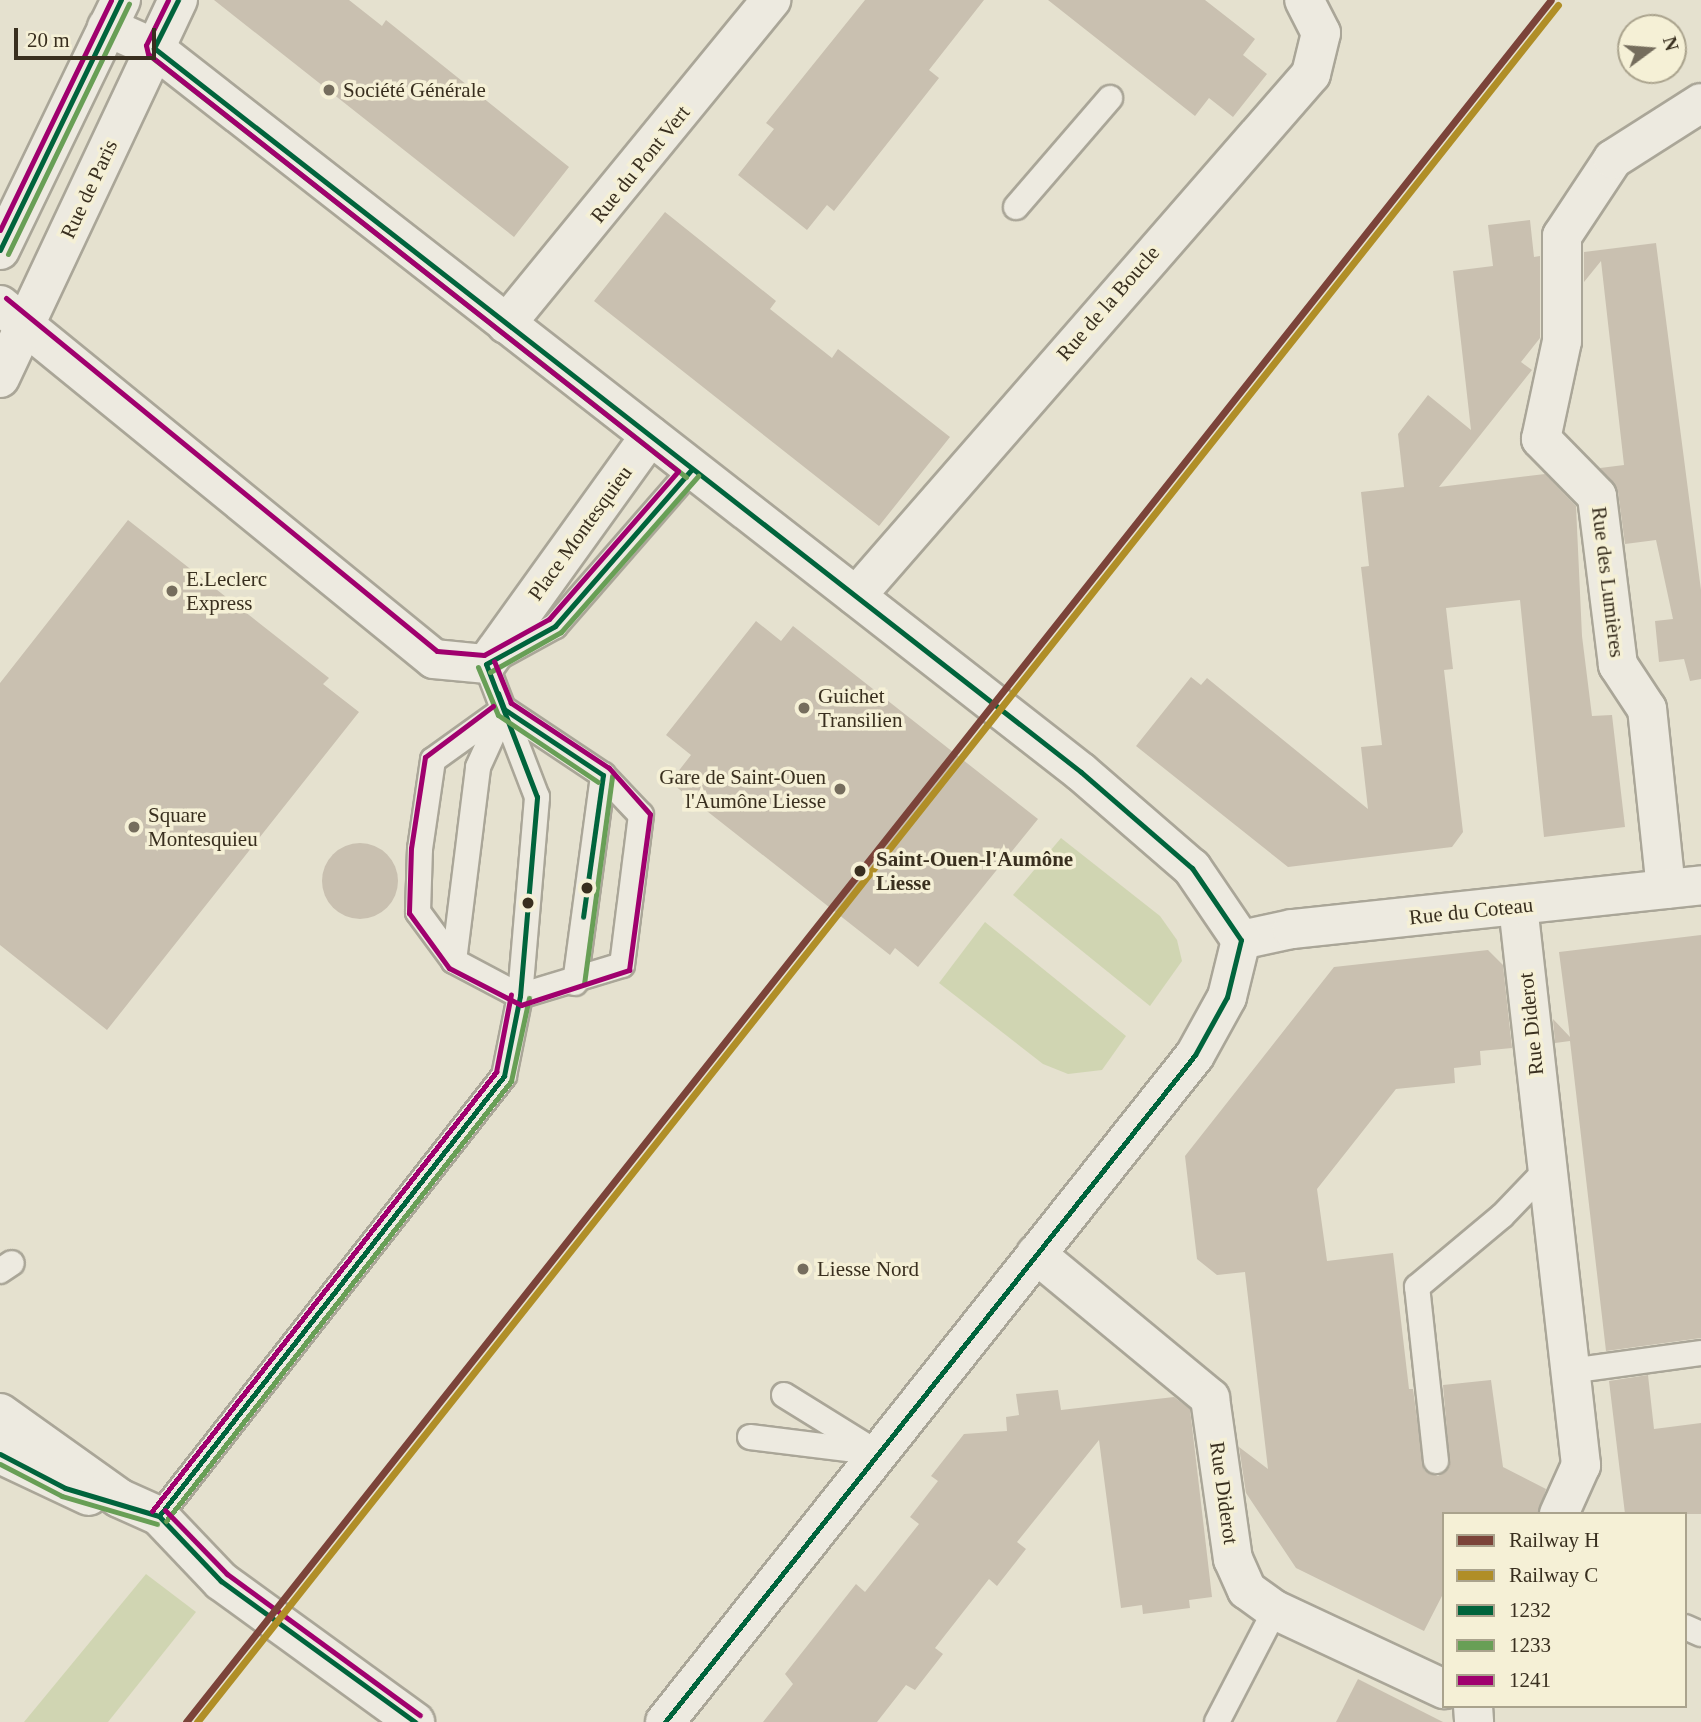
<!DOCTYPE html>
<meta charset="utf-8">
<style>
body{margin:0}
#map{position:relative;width:1701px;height:1722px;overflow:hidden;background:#e5e1cf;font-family:Georgia,serif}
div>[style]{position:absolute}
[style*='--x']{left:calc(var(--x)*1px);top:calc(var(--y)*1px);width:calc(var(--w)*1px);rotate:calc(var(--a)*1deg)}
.green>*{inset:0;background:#d0d5b2}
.building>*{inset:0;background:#c9c0b0}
.round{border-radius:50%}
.roads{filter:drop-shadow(2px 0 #aaa698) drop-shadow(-2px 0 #aaa698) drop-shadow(0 2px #aaa698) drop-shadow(0 -2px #aaa698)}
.lane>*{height:24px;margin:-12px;padding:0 12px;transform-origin:12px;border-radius:12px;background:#edeae0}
.street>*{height:38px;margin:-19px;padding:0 19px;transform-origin:19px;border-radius:19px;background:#edeae0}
.secondary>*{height:38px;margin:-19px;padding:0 19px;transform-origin:19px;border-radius:19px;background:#edeae0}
.bus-1>*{height:5px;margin:-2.5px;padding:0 2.5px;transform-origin:2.5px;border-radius:2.5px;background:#00643c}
.bus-2>*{height:5px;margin:-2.5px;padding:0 2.5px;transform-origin:2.5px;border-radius:2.5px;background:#689f56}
.bus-3>*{height:5px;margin:-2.5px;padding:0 2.5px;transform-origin:2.5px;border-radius:2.5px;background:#a0006e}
.rail-1>*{height:7px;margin:-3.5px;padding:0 3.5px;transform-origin:3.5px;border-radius:3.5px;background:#7b4339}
.rail-2>*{height:7px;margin:-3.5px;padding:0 3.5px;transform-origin:3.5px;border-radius:3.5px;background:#b08e27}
.dots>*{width:19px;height:19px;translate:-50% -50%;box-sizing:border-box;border:4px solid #f5f0d6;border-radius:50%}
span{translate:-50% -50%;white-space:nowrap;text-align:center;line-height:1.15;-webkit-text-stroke:7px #f5f0d6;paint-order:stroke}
.poi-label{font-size:21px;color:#392f1f}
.left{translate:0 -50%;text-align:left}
.right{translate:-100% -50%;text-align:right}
.street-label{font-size:21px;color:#392f1f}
.stop-label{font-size:21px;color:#392f1f;font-weight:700}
.legend{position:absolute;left:1442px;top:1512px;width:245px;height:196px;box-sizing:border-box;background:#f5f0d6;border:2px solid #aaa38d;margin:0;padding:9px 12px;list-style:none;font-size:21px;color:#392f1f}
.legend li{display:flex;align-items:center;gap:14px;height:35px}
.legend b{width:35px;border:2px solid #aaa38d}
.north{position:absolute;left:1617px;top:14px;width:70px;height:70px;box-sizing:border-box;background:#f5f0d6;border:2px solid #aaa38d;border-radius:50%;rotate:74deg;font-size:19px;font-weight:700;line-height:28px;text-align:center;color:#392f1f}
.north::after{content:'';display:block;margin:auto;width:24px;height:32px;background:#756d5d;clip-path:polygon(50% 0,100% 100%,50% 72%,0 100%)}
.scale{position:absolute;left:14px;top:28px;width:142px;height:32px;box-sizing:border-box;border:4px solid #392f1f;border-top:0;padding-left:9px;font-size:21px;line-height:24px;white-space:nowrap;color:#392f1f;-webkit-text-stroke:5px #f5f0d6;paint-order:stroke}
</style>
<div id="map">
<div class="green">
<i style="clip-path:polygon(1061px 838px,1160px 916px,1177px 940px,1182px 961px,1150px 1006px,1013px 895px)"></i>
<i style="clip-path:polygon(985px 922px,1126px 1036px,1102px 1070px,1068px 1074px,1043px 1064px,939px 983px)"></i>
<i style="clip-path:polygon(146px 1574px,196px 1612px,108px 1722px,24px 1722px)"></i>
</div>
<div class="building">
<i style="clip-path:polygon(214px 0,349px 0,382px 26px,386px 20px,569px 167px,514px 237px)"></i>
<i style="clip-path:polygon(865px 0,984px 0,929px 70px,939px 78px,834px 211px,827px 205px,807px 230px,738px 175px,774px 129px,766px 123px)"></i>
<i style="clip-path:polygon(1048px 0,1205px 0,1255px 39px,1243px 55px,1267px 74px,1233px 117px,1209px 98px,1195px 116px)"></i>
<i style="clip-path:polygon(665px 212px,776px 301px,770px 309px,832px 358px,838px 349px,950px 437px,879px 526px,594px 301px)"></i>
<i style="clip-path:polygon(1530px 220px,1534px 257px,1540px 256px,1540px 338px,1521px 362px,1532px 370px,1439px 487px,1545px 474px,1576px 506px,1582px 636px,1592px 716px,1612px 715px,1625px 827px,1544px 837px,1520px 600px,1446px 608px,1453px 669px,1444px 670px,1463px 832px,1452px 847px,1288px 867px,1136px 746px,1191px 677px,1201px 685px,1207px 678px,1368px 809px,1361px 747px,1382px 745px,1361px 567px,1369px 566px,1361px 492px,1404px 487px,1398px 434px,1428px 395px,1471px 430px,1453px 271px,1493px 266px,1488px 225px)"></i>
<i style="clip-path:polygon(1656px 243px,1701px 590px,1701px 679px,1690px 681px,1684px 659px,1659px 662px,1655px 621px,1673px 619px,1656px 540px,1625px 544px,1618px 492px,1600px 468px,1624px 465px,1601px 261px,1584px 282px,1584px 252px)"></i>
<i style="clip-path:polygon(128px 520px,329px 678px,323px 684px,359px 712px,107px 1030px,0 945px,0 683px)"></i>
<i style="clip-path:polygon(756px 621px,781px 641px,793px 626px,1038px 819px,918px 967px,895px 948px,890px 955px,670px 782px,691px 755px,666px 735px)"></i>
<i class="round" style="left:322px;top:843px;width:76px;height:76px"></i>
<i style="clip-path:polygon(1701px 935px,1701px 1338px,1606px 1351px,1570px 1041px,1555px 1043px,1553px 1019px,1570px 1037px,1559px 952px)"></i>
<i style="clip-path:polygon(1488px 950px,1503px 965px,1512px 1048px,1480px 1051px,1481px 1065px,1454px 1068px,1455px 1083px,1396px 1089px,1317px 1189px,1327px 1261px,1393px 1253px,1409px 1389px,1413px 1389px,1424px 1470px,1438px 1476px,1450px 1466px,1443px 1385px,1491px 1380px,1503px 1467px,1546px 1489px,1538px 1514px,1444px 1514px,1444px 1592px,1424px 1631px,1296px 1568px,1246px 1493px,1239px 1447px,1268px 1469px,1245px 1272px,1217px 1275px,1197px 1259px,1185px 1156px,1334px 967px)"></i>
<i style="clip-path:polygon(1648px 1375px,1654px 1429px,1701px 1423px,1701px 1514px,1625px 1514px,1609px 1381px)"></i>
<i style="clip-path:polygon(1058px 1390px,1061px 1410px,1174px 1397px,1190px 1409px,1212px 1597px,1189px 1600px,1190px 1608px,1143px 1614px,1142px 1605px,1121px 1608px,1099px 1440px,1017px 1542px,1026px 1549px,997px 1586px,989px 1579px,935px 1648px,943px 1654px,915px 1690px,906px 1685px,877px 1722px,763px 1722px,793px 1684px,785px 1674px,856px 1584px,865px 1592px,919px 1524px,910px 1517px,938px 1481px,931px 1476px,964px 1434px,1007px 1431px,1006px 1417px,1019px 1415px,1016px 1394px)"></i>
<i style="clip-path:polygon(1358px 1679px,1443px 1722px,1336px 1722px)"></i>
</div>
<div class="roads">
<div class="lane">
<i style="--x:1016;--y:207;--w:144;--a:-49.2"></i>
<i style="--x:504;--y:709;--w:119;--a:33.7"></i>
<i style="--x:603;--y:775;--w:55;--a:46.5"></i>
<i style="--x:641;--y:815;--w:151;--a:97.2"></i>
<i style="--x:622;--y:965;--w:107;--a:163.1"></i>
<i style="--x:520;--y:996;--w:75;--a:-152.1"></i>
<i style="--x:454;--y:961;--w:61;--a:-126.3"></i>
<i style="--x:418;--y:912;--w:63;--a:-88.2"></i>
<i style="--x:420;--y:849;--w:90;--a:-81.7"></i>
<i style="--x:433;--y:760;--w:87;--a:-35.7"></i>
<i style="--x:454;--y:961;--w:195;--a:-82.9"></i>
<i style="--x:478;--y:767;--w:63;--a:-65.5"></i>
<i style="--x:575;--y:983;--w:210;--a:-82.3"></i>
<i style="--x:0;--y:1271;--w:14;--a:-34"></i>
<i style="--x:1570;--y:1371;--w:132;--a:-7.8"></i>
<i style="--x:784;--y:1395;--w:108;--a:31.8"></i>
<i style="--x:750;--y:1437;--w:129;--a:7.1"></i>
<i style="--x:1436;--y:1461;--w:175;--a:-96.2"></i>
<i style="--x:1417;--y:1287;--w:111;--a:-39.9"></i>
<i style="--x:1502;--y:1216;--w:65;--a:-46.2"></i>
<i style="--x:159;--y:1516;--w:559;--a:-51.9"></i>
<i style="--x:504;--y:1076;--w:82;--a:-78.7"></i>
<i style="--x:520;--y:996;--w:200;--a:-85.1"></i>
<i style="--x:537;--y:797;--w:142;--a:-111"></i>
<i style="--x:486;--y:664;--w:79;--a:-28.8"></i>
<i style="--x:555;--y:626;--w:207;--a:-48.9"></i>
<i style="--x:1685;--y:1627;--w:17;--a:24"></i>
<i style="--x:1217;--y:1722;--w:126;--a:-62.6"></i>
</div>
<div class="street">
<i style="--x:107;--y:27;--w:51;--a:24.1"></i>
<i style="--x:154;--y:48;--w:1176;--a:37.99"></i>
<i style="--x:1081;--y:772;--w:147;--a:40.9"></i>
<i style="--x:1192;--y:868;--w:87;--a:55.8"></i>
<i style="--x:0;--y:305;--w:560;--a:39.2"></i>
<i style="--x:434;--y:659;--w:52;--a:5.5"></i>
<i style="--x:486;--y:664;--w:281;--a:-54.3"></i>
<i style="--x:506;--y:324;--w:419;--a:-50.7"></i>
<i style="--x:856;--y:596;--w:692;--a:-48.92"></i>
<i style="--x:1311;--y:74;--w:42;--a:-76.3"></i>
<i style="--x:1321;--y:33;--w:37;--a:-117"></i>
<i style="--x:1666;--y:889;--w:181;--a:-96"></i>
<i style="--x:1647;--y:709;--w:53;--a:-123.4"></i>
<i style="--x:1618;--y:665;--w:170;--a:-97.1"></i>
<i style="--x:1597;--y:496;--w:80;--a:-134.5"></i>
<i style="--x:1541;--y:439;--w:100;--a:-77.9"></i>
<i style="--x:1562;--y:341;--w:105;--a:-90"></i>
<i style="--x:1562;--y:236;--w:92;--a:-56.5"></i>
<i style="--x:1613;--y:159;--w:104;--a:-32.5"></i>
<i style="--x:1518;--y:906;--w:563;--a:83.57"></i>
<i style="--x:1581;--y:1465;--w:54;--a:114.2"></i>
<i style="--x:1241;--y:940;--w:52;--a:-12.2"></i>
<i style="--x:1292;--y:929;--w:411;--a:-6.1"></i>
<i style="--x:1036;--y:1254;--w:226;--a:39.6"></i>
<i style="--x:1210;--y:1398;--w:163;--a:81.9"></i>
<i style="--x:1233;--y:1559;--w:34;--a:66"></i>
<i style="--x:1247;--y:1590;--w:34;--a:36"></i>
<i style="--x:1275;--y:1610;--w:187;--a:25.1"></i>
<i style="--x:0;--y:1413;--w:146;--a:35.5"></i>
<i style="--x:119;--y:1498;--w:44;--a:24.2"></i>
<i style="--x:159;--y:1516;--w:90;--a:46.4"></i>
<i style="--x:221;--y:1581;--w:240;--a:36"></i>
<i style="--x:0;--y:1454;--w:98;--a:25.3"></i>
<i style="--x:1473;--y:1706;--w:16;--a:86"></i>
<i style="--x:665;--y:1722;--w:852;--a:-51.53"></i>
<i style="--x:1195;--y:1055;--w:66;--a:-61.1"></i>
<i style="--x:1227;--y:997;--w:59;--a:-76.2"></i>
</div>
<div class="secondary">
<i style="--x:0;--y:250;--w:278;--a:-64.2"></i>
<i style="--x:0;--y:378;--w:418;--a:-64.8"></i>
</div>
</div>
<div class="bus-1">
<i style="--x:178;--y:0;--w:54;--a:116.6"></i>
<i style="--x:154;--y:48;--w:1176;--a:37.99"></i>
<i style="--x:1081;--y:772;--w:147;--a:40.9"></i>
<i style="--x:1192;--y:868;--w:87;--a:55.8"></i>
<i style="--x:1241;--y:940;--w:59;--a:103.8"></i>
<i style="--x:1227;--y:997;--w:66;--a:118.9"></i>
<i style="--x:1195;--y:1055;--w:852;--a:128.47"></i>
<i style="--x:0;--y:250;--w:278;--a:-64.2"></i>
<i style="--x:486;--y:664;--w:79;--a:-28.8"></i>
<i style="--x:555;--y:626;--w:207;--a:-48.9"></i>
<i style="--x:498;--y:693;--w:17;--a:69"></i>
<i style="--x:504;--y:709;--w:119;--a:33.7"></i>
<i style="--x:603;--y:775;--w:143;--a:98"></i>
<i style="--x:0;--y:1454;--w:73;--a:27.6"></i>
<i style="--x:65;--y:1488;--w:98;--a:16.6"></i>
<i style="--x:159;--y:1516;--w:90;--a:46.4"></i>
<i style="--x:221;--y:1581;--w:240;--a:36"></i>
<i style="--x:159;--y:1516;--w:559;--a:-51.9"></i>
<i style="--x:504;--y:1076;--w:82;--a:-78.7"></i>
<i style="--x:520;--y:996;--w:200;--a:-85.1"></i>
<i style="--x:537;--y:797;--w:142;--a:-111"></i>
</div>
<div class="bus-2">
<i style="--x:149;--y:55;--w:683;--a:38.16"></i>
<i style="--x:8;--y:254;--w:278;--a:-64.2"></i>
<i style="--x:478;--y:667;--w:52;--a:67.4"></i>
<i style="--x:498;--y:715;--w:120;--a:33.8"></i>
<i style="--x:490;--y:672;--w:81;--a:-29.4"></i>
<i style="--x:561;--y:632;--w:208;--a:-48.7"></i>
<i style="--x:584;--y:984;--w:210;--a:-82.3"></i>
<i style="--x:0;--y:1464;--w:70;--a:27.3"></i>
<i style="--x:62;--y:1496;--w:99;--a:16.4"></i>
<i style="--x:166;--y:1521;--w:559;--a:-51.9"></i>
<i style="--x:511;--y:1081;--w:85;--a:-77.8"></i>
</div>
<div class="bus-3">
<i style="--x:0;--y:230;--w:255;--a:-64.2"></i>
<i style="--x:6;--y:298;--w:557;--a:39.32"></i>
<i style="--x:437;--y:651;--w:47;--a:4.9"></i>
<i style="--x:484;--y:655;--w:74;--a:-29"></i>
<i style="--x:549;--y:619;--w:196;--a:-48.9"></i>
<i style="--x:678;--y:471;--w:674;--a:-141.8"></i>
<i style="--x:148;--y:54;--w:9;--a:-103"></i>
<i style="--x:146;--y:45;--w:50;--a:-63.9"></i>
<i style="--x:493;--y:706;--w:85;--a:143.1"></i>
<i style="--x:425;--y:757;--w:92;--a:98.7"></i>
<i style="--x:411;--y:848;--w:65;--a:91.8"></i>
<i style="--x:409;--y:913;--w:68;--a:54"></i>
<i style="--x:449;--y:968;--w:81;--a:27.2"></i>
<i style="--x:521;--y:1005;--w:114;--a:-18"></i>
<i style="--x:629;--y:970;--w:157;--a:-82.3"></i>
<i style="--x:650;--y:814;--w:62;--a:-131.7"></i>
<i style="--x:609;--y:768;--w:118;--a:-146.4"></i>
<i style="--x:511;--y:703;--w:45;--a:-112"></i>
<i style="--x:165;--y:1510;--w:89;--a:45.9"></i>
<i style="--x:227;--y:1574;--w:239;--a:36.2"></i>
<i style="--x:152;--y:1511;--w:558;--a:-51.92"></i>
<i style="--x:496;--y:1072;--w:79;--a:-79.1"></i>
</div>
<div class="rail-1">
<i style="--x:186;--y:1722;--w:2197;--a:-51.6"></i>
</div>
<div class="rail-2">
<i style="--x:197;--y:1722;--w:2191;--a:-51.6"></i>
</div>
<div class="dots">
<i style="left:329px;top:90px;background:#756d5d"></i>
<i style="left:172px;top:591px;background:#756d5d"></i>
<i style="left:804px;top:708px;background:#756d5d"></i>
<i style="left:840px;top:789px;background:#756d5d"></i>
<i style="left:134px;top:827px;background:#756d5d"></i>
<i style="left:860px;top:871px;background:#392f1f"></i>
<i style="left:587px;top:888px;background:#392f1f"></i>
<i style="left:528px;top:903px;background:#392f1f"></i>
<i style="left:803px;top:1269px;background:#756d5d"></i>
</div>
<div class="poi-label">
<span class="left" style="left:343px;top:90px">Société Générale</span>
<span class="left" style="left:186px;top:591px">E.Leclerc<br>Express</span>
<span class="left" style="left:818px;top:708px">Guichet<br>Transilien</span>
<span class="right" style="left:826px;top:789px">Gare de Saint-Ouen<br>l'Aumône Liesse</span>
<span class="left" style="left:148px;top:827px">Square<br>Montesquieu</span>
<span class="left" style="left:817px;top:1269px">Liesse Nord</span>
</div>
<div class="street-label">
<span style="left:640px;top:164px;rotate:-51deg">Rue du Pont Vert</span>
<span style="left:89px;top:189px;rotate:-65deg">Rue de Paris</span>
<span style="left:1108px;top:303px;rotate:-49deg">Rue de la Boucle</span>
<span style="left:580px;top:533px;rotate:-54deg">Place Montesquieu</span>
<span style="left:1608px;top:582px;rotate:83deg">Rue des Lumières</span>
<span style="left:1471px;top:911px;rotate:-6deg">Rue du Coteau</span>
<span style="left:1531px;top:1024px;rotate:-96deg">Rue Diderot</span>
<span style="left:1224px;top:1493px;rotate:82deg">Rue Diderot</span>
</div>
<div class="stop-label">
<span class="left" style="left:876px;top:871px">Saint-Ouen-l'Aumône<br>Liesse</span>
</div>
<ul class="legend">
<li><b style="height:9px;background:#7b4339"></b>Railway H</li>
<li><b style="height:9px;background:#b08e27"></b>Railway C</li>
<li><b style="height:9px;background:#00643c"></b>1232</li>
<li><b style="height:9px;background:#689f56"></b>1233</li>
<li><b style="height:9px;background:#a0006e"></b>1241</li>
</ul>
<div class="north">N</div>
<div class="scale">20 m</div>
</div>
